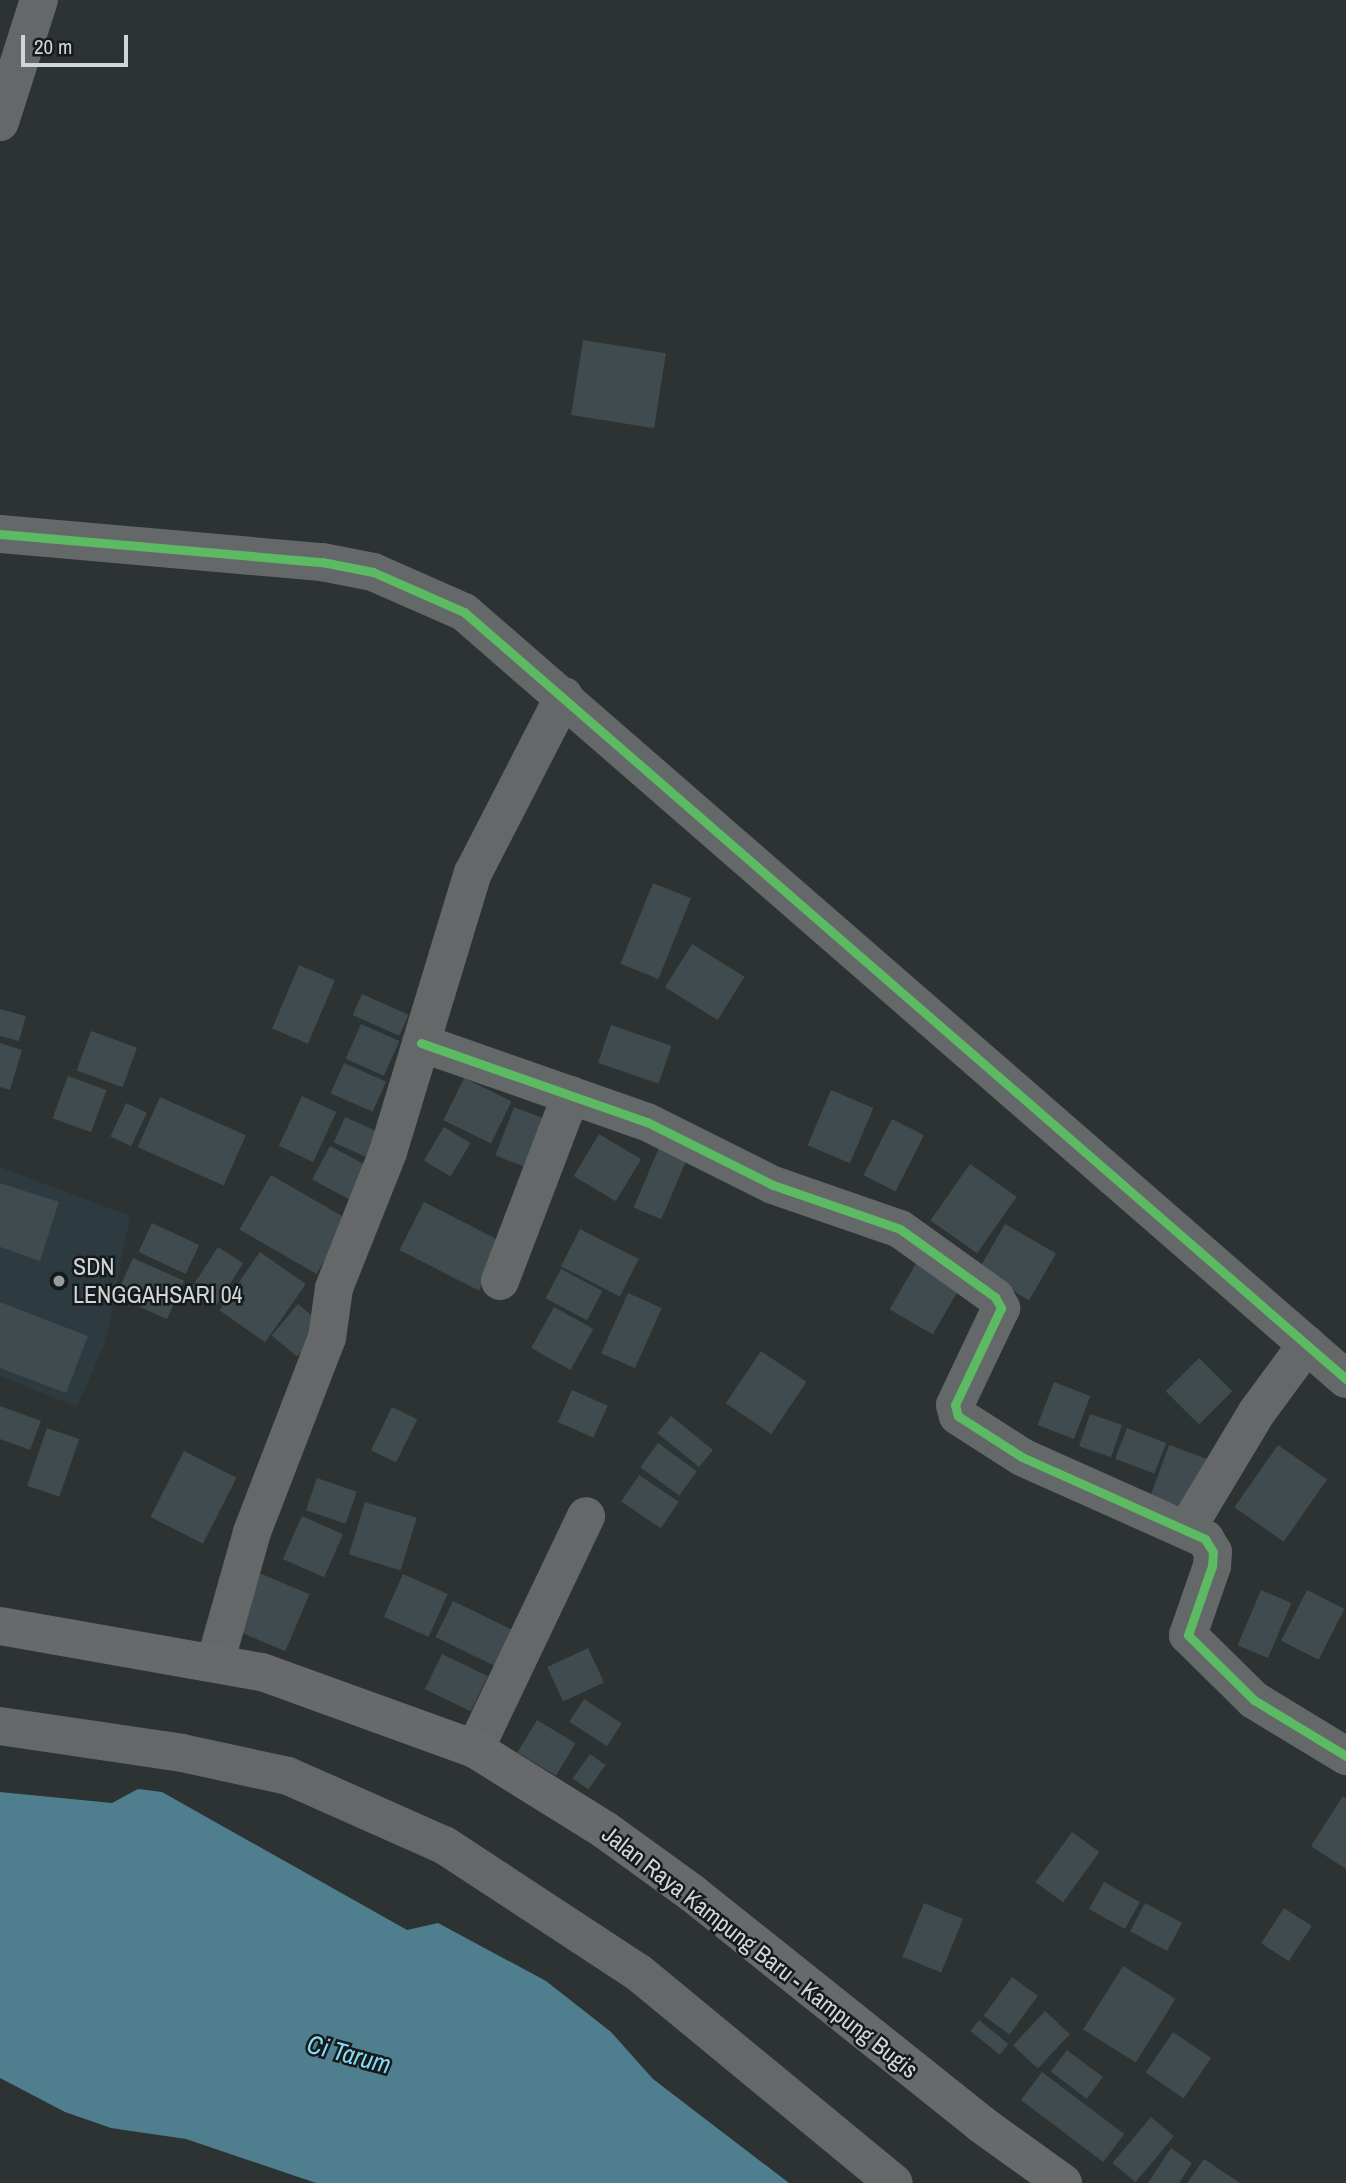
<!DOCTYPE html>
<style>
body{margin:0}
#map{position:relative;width:1346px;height:2183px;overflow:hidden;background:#2d3233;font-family:"Archivo Narrow",sans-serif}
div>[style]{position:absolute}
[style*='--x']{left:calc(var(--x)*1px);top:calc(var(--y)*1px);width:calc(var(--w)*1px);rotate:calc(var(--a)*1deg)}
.built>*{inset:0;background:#2d3b40}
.water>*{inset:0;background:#4f7f8e}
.building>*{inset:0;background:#3f4b4e;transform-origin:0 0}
.street>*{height:38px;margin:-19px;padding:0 19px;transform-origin:19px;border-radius:19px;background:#646869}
.secondary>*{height:38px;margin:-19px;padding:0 19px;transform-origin:19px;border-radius:19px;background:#68696a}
.cycleway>*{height:9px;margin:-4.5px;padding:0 4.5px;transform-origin:4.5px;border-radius:4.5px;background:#5cba63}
.dots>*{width:19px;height:19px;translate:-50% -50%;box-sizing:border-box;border:4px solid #161a1b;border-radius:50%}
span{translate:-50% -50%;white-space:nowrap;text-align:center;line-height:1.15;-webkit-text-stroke:5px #161a1b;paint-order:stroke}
.poi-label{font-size:24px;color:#d0d5d7}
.left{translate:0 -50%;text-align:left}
.street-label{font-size:24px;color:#d0d5d7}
.water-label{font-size:26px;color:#85dbf5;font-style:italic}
.scale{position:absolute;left:21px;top:35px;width:107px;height:32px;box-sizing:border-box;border:4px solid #d0d5d7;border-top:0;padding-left:9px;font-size:21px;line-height:24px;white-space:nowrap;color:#d0d5d7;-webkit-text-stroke:5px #161a1b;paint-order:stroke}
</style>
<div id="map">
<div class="built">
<i style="clip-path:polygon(0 1167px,130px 1216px,106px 1340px,77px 1407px,0 1376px,0 1368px,88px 1336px,0 1302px,0 1247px,40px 1260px,59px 1203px,0 1183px)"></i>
</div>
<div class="water">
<i style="clip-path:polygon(138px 1789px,162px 1792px,407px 1930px,438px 1923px,546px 1981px,611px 2032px,653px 2079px,789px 2183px,316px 2183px,186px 2139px,111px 2128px,65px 2112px,0 2078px,0 1792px,112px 1803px)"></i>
</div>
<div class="building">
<i style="left:583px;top:340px;width:84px;height:76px;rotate:9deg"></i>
<i style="left:653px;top:883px;width:41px;height:87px;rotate:22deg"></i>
<i style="left:692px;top:944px;width:62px;height:51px;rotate:32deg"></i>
<i style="left:299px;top:965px;width:39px;height:69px;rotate:23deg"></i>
<i style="left:362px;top:994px;width:51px;height:23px;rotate:24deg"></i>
<i style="clip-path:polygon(0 1009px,26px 1016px,19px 1041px,0 1036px)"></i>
<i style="left:361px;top:1024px;width:42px;height:38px;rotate:24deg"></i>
<i style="left:611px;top:1025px;width:64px;height:40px;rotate:19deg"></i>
<i style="left:91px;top:1031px;width:49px;height:42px;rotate:20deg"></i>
<i style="clip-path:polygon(0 1043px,22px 1050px,10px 1090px,0 1087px)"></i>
<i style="left:344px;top:1063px;width:46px;height:33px;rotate:24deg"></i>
<i style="left:68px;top:1076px;width:41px;height:45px;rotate:20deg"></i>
<i style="left:464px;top:1078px;width:53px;height:47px;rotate:26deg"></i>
<i style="left:831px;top:1090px;width:46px;height:60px;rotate:23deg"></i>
<i style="left:302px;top:1096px;width:38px;height:55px;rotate:25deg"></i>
<i style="left:160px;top:1097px;width:94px;height:55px;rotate:24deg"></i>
<i style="left:126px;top:1103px;width:23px;height:37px;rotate:25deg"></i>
<i style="left:514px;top:1107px;width:42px;height:52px;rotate:21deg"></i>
<i style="left:345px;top:1117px;width:48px;height:28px;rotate:24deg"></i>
<i style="left:892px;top:1119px;width:36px;height:63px;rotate:27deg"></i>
<i style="left:444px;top:1127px;width:31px;height:39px;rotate:31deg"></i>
<i style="left:599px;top:1134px;width:49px;height:49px;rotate:31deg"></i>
<i style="left:661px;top:1143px;width:30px;height:70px;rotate:23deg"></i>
<i style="left:330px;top:1146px;width:49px;height:38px;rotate:28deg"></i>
<i style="left:970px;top:1164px;width:57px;height:69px;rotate:35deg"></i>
<i style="left:271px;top:1175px;width:89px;height:63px;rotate:30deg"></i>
<i style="clip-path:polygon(0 1183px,59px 1202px,40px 1261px,0 1247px)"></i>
<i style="left:424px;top:1202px;width:89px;height:54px;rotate:27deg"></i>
<i style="left:152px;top:1223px;width:52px;height:32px;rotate:25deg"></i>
<i style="left:1005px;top:1224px;width:59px;height:54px;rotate:30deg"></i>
<i style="left:580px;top:1229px;width:66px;height:42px;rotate:27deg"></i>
<i style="left:218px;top:1247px;width:30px;height:52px;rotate:33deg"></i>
<i style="left:260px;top:1252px;width:56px;height:71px;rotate:35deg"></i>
<i style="left:921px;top:1255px;width:50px;height:63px;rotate:30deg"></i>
<i style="left:133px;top:1258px;width:56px;height:42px;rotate:24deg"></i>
<i style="left:561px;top:1269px;width:47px;height:33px;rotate:28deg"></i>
<i style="left:628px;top:1293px;width:37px;height:66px;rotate:24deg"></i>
<i style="clip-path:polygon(0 1302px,88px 1336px,66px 1393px,0 1368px)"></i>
<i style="left:298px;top:1304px;width:33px;height:41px;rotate:40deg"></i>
<i style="left:554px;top:1307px;width:45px;height:47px;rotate:29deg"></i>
<i style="left:761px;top:1351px;width:55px;height:63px;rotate:34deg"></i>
<i style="left:1199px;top:1358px;width:47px;height:47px;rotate:45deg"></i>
<i style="left:1054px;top:1382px;width:39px;height:46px;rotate:21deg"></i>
<i style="left:572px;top:1390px;width:39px;height:35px;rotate:24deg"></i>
<i style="clip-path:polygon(0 1406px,41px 1421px,30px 1450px,0 1439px)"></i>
<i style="left:392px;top:1407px;width:28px;height:48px;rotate:26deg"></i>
<i style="left:1090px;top:1414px;width:34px;height:34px;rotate:19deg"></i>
<i style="left:671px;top:1416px;width:54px;height:22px;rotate:39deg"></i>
<i style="left:47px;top:1428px;width:34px;height:61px;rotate:19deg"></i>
<i style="left:1127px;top:1428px;width:42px;height:33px;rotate:21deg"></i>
<i style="left:658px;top:1443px;width:48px;height:30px;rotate:36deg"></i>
<i style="left:1169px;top:1445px;width:44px;height:54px;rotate:20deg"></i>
<i style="left:1278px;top:1445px;width:60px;height:76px;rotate:35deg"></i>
<i style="left:184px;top:1451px;width:59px;height:74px;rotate:27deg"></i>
<i style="left:639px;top:1475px;width:48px;height:32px;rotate:34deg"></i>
<i style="left:317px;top:1478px;width:42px;height:34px;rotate:19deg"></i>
<i style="left:365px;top:1502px;width:54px;height:55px;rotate:17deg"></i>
<i style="left:302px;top:1516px;width:45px;height:47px;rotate:24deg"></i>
<i style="left:257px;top:1572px;width:57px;height:62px;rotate:23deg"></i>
<i style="left:403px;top:1574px;width:49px;height:47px;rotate:24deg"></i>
<i style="left:1261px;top:1590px;width:33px;height:60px;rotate:23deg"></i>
<i style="left:1307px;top:1590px;width:42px;height:57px;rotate:27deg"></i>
<i style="left:453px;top:1601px;width:66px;height:40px;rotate:26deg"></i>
<i style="left:588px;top:1648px;width:38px;height:45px;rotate:65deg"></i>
<i style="left:442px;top:1654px;width:51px;height:39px;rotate:26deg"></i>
<i style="left:584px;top:1699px;width:45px;height:27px;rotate:33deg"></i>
<i style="left:537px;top:1720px;width:45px;height:38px;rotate:31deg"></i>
<i style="left:590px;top:1754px;width:19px;height:30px;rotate:35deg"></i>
<i style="clip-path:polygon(1343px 1796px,1346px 1798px,1346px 1869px,1311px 1846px)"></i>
<i style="left:1072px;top:1832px;width:34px;height:62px;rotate:36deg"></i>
<i style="left:1104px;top:1882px;width:41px;height:31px;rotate:29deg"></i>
<i style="left:924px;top:1903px;width:42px;height:58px;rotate:22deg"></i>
<i style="left:1145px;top:1903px;width:42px;height:32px;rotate:28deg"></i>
<i style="left:1284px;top:1908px;width:33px;height:42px;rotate:33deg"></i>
<i style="left:1123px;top:1966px;width:62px;height:75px;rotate:32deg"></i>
<i style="left:1012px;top:1977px;width:32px;height:48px;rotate:36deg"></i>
<i style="left:1045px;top:2011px;width:34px;height:47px;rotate:43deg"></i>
<i style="left:979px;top:2020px;width:38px;height:14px;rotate:39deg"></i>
<i style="left:1173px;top:2032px;width:46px;height:49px;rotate:34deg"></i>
<i style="left:1067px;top:2050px;width:45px;height:27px;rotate:37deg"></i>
<i style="left:1042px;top:2072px;width:103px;height:35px;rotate:37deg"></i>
<i style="left:1151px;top:2117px;width:30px;height:60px;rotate:40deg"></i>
<i style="clip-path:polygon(1171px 2148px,1192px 2163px,1179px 2183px,1148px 2183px)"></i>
<i style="clip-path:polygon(1204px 2159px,1240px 2183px,1187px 2183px)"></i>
</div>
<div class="street">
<i style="--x:0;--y:122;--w:128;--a:-72.3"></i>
<i style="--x:0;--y:534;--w:323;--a:5"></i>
<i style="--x:322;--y:562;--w:52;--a:11.1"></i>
<i style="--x:373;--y:572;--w:99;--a:23.7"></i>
<i style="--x:464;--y:612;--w:1169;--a:41.01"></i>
<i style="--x:421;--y:1043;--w:239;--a:19.3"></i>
<i style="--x:647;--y:1122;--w:141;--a:26.6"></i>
<i style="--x:773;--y:1185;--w:134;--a:19.1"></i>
<i style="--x:900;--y:1229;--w:117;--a:35.6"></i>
<i style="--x:995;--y:1297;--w:13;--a:61"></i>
<i style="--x:1001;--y:1308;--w:107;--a:115.4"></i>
<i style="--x:955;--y:1405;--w:11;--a:75"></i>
<i style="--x:958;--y:1416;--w:76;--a:32.6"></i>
<i style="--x:1022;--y:1457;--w:201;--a:24.1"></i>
<i style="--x:1205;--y:1539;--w:15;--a:58"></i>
<i style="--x:1213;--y:1552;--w:14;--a:94"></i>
<i style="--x:1212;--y:1566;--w:73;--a:109.2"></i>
<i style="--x:1188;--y:1635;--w:93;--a:44.6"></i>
<i style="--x:1254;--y:1700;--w:108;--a:31.3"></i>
<i style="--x:500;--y:1281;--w:199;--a:-69.1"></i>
<i style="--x:1186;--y:1530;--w:138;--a:-59"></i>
<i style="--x:1257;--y:1412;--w:84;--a:-53.7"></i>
<i style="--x:215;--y:1663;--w:136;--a:-74.2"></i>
<i style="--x:252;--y:1532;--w:208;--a:-68.9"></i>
<i style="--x:327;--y:1338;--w:50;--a:-82"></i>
<i style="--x:334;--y:1288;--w:146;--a:-68.3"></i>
<i style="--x:388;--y:1152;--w:292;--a:-73.1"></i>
<i style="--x:473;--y:873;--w:199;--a:-62.8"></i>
<i style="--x:0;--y:1726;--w:184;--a:8.4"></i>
<i style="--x:182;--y:1753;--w:108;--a:12.2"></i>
<i style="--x:288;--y:1776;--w:171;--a:23.9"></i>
<i style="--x:444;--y:1845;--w:233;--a:33.3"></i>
<i style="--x:639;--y:1973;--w:330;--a:39.5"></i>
<i style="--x:475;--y:1749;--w:258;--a:-64.5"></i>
</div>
<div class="secondary">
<i style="--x:0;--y:1626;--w:266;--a:10"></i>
<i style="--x:262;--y:1672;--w:226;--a:19.9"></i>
<i style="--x:475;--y:1749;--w:153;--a:31.9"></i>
<i style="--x:605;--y:1830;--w:107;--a:35.9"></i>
<i style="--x:692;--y:1893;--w:370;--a:38.6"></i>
<i style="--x:981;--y:2124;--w:101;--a:35.7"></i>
</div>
<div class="cycleway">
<i style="--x:0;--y:534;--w:323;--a:5"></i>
<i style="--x:322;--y:562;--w:52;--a:11.1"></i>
<i style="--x:373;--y:572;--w:99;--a:23.7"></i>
<i style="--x:464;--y:612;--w:1169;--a:41.01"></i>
<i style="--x:421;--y:1043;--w:239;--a:19.3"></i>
<i style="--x:647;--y:1122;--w:141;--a:26.6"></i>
<i style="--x:773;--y:1185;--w:134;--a:19.1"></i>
<i style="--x:900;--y:1229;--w:117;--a:35.6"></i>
<i style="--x:995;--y:1297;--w:13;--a:61"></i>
<i style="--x:1001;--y:1308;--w:107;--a:115.4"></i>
<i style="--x:955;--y:1405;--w:11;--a:75"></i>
<i style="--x:958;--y:1416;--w:76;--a:32.6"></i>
<i style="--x:1022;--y:1457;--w:201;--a:24.1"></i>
<i style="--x:1205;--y:1539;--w:15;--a:58"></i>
<i style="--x:1213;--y:1552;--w:14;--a:94"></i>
<i style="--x:1212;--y:1566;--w:73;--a:109.2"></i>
<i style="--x:1188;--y:1635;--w:93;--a:44.6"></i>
<i style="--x:1254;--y:1700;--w:108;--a:31.3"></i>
</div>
<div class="dots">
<i style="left:59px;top:1281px;background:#979c9e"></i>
</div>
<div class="poi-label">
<span class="left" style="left:73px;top:1281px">SDN<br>LENGGAHSARI 04</span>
</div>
<div class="street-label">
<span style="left:760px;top:1952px;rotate:38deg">Jalan Raya Kampung Baru - Kampung Bugis</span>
</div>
<div class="water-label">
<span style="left:349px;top:2054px;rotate:15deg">Ci Tarum</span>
</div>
<div class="scale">20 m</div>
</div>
